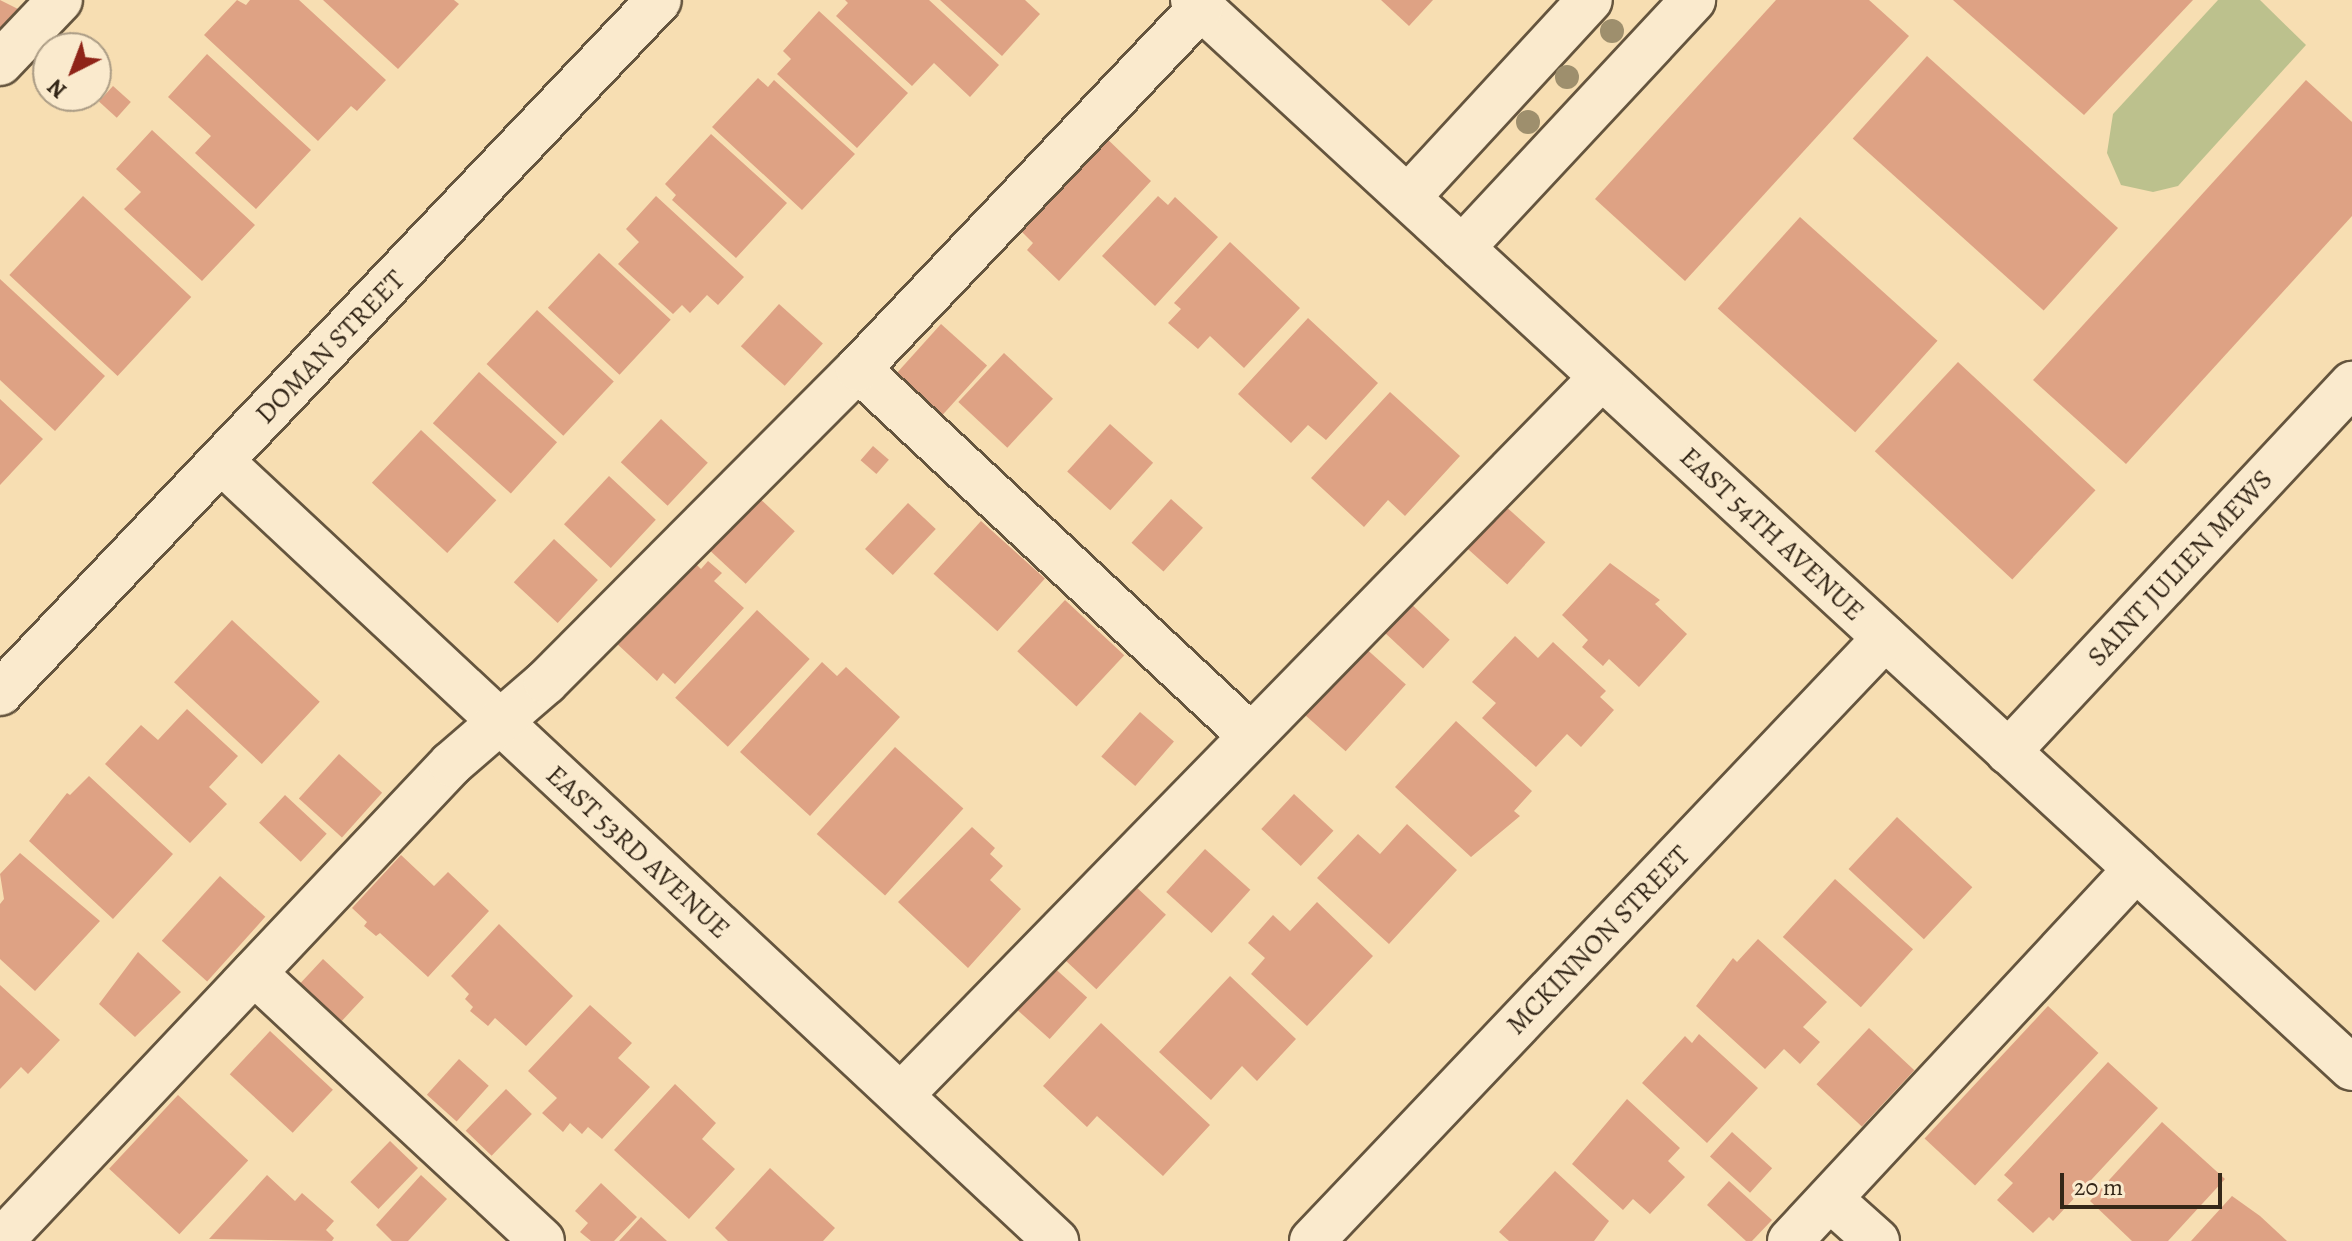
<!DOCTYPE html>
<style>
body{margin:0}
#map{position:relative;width:2352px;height:1241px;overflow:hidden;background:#f7deb2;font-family:Alegreya,serif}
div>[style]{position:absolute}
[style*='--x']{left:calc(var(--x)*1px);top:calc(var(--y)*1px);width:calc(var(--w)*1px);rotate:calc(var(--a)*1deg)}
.green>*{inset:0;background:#bcc18d}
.building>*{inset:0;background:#dea284;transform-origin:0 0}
.roads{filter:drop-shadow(2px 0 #65553e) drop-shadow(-2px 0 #65553e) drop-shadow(0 2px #65553e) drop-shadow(0 -2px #65553e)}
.minor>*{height:44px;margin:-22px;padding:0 22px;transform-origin:22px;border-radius:22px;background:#faeacd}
.trees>*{width:24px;height:24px;margin:-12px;border-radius:50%;background:#9e8f6d}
span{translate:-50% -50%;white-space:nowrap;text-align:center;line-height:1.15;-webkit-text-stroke:7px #faeacd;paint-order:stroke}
.street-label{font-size:28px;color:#342718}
.north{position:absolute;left:32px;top:32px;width:80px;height:80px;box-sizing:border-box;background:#faeacd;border:2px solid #ab9c85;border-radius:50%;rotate:222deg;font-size:22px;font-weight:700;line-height:32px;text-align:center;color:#342718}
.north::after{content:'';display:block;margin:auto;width:28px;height:36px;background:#8f2418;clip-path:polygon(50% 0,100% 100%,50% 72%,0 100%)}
.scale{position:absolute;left:2060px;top:1173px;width:162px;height:36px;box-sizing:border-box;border:4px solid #342718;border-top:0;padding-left:10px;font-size:24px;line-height:28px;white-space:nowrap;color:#342718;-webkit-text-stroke:6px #faeacd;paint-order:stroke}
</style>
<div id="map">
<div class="green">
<i style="clip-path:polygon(2218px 0,2260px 0,2306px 45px,2178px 186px,2153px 192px,2121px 185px,2107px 153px,2113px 114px)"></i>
</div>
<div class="building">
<i style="clip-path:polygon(0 0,18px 9px,0 28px)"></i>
<i style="clip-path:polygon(237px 0,246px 5px,250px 0,299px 0,386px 80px,357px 111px,351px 106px,318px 141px,204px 35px)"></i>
<i style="clip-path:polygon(323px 0,454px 0,459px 4px,398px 69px)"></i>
<i style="clip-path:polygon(845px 0,929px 0,999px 65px,970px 97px,934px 63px,912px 86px,836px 16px,848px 3px)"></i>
<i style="clip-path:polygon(940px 0,1025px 0,1040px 14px,1002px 56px)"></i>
<i style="clip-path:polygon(1381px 0,1433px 0,1409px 26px)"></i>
<i style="clip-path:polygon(1776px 0,1869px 0,1909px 36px,1685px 281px,1595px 199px)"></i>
<i style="clip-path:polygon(1953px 0,2193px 0,2084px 115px)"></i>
<i style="clip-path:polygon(819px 11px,908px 93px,857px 148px,777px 74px,791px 59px,783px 51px)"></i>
<i style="clip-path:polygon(207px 54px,311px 150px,256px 209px,195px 153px,211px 136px,168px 97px)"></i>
<i style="left:1927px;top:56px;width:257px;height:111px;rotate:42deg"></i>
<i style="clip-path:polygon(758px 78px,768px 87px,774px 80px,855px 154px,802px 210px,712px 127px)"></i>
<i style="clip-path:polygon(2306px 80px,2352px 122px,2352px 216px,2126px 464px,2033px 380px)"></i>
<i style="left:113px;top:86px;width:24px;height:21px;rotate:42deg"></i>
<i style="clip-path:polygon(152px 130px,255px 225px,202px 281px,124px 209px,141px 192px,116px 169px)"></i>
<i style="clip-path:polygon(1101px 133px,1151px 181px,1059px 281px,1027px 250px,1033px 243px,1016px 226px)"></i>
<i style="clip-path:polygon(711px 134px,787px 203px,736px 258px,672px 200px,676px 195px,665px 184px)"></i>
<i style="left:83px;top:196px;width:148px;height:108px;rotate:43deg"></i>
<i style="clip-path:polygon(656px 196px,744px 277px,718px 305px,707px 295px,690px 313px,682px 305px,673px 314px,618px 264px,639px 242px,626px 229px)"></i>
<i style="clip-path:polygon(1158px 196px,1168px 205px,1175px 197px,1218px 237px,1155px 306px,1102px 256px)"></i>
<i style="left:1800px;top:217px;width:185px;height:123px;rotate:42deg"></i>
<i style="clip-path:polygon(1230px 242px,1300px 308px,1244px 368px,1210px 336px,1198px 349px,1168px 323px,1181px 309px,1174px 303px)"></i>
<i style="left:599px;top:253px;width:98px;height:75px;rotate:43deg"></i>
<i style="clip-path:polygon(0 279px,105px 376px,55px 431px,0 380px)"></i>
<i style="left:779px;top:304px;width:59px;height:57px;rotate:42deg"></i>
<i style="left:537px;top:310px;width:105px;height:74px;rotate:43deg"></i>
<i style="clip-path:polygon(1308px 318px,1378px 383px,1326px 440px,1308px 425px,1291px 443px,1238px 394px)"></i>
<i style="left:941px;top:324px;width:62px;height:67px;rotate:42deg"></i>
<i style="left:1004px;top:353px;width:67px;height:67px;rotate:43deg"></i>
<i style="left:1958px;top:362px;width:188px;height:122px;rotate:43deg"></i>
<i style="left:479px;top:372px;width:105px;height:69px;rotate:42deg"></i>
<i style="clip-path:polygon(1390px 392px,1460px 456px,1405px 516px,1388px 500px,1364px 527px,1311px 478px)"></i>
<i style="clip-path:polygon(0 399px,43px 439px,0 485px)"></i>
<i style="left:661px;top:419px;width:64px;height:59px;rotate:43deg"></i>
<i style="left:1110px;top:424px;width:58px;height:64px;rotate:42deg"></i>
<i style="left:421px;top:430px;width:103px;height:72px;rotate:43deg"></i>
<i style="left:873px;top:446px;width:21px;height:19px;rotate:41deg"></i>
<i style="left:609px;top:476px;width:64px;height:66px;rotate:43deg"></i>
<i style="left:756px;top:495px;width:53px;height:72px;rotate:43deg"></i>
<i style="left:1171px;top:499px;width:43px;height:59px;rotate:42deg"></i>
<i style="left:908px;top:503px;width:38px;height:63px;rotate:43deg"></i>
<i style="left:1503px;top:504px;width:57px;height:57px;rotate:42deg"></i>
<i style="left:981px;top:521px;width:86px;height:71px;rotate:42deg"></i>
<i style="left:554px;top:539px;width:60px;height:59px;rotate:43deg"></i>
<i style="clip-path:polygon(690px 558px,701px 569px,708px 561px,722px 573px,714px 581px,744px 608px,675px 684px,663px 673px,657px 681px,614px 641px)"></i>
<i style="clip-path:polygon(1610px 563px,1660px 600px,1655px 604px,1687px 634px,1639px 687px,1609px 659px,1603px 666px,1582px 647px,1588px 640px,1562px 615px)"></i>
<i style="left:1065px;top:600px;width:81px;height:70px;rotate:43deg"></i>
<i style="left:1408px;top:601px;width:57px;height:39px;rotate:43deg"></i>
<i style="left:757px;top:610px;width:72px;height:120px;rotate:43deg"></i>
<i style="left:232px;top:620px;width:120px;height:85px;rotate:43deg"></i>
<i style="clip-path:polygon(1515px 636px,1538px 658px,1553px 642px,1606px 691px,1600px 697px,1614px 710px,1581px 747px,1567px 734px,1536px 767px,1482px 718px,1496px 703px,1472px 682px)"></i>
<i style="left:1362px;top:645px;width:59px;height:90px;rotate:42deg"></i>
<i style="clip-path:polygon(822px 662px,837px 676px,846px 667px,900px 717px,810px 816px,740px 752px)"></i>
<i style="clip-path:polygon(187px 709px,238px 756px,209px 787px,227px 804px,190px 843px,105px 764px,141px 725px,158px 740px)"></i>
<i style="left:1140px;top:712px;width:45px;height:59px;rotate:41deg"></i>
<i style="clip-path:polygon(1456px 721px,1532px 791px,1514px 811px,1520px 816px,1471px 857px,1395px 787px)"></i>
<i style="left:895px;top:747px;width:92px;height:117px;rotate:42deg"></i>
<i style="left:339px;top:754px;width:58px;height:60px;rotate:42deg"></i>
<i style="clip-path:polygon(89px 776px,173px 854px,113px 919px,29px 841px,67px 793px,70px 795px)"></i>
<i style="left:1294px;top:794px;width:54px;height:48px;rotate:43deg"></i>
<i style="left:285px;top:795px;width:57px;height:38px;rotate:43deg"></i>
<i style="left:1897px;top:817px;width:103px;height:71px;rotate:43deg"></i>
<i style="clip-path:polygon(1407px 824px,1457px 870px,1389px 944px,1317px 878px,1358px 834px,1380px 854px)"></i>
<i style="clip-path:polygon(972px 827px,995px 848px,990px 854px,1003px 866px,990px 880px,1021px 909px,968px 968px,898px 902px)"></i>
<i style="left:1205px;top:849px;width:61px;height:58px;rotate:42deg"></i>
<i style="clip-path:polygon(20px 853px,100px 921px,35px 991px,0 959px,0 904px,4px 899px,0 874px)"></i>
<i style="clip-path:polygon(401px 855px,434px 886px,448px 872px,489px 911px,428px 977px,380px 933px,376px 936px,364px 926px,367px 922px,352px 908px)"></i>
<i style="left:220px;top:876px;width:61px;height:87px;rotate:42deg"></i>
<i style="left:1835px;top:879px;width:105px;height:78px;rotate:42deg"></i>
<i style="left:1133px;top:884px;width:45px;height:102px;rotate:43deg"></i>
<i style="clip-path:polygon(1317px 902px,1373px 956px,1307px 1026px,1251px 974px,1265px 958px,1248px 943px,1273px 915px,1290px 931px)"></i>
<i style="clip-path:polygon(499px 924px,573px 996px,526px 1046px,495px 1018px,488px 1026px,470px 1011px,473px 1007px,465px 999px,469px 994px,451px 976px)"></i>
<i style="clip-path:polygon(1758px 939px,1827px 1002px,1803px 1027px,1820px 1042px,1800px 1064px,1784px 1049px,1765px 1069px,1696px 1006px,1733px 958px,1737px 962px)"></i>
<i style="clip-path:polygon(138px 952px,181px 992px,135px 1037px,99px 1004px)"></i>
<i style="left:323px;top:959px;width:56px;height:38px;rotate:43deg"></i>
<i style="left:1050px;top:964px;width:50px;height:56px;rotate:42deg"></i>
<i style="clip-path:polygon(1230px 976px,1296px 1039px,1257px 1081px,1242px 1066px,1211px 1100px,1159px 1052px)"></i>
<i style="clip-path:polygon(0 985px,60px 1040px,28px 1074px,21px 1067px,0 1089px)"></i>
<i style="clip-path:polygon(590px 1005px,632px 1043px,618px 1058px,650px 1087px,602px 1139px,588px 1127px,582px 1134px,570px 1123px,563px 1132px,542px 1113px,557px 1098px,528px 1071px)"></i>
<i style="left:2048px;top:1006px;width:69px;height:181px;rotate:43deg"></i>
<i style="clip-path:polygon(1101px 1023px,1210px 1125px,1163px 1176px,1097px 1116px,1087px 1127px,1043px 1086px)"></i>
<i style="left:1869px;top:1028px;width:62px;height:77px;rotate:43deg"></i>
<i style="left:270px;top:1031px;width:86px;height:59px;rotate:43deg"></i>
<i style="clip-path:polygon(1699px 1034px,1758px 1088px,1707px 1143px,1642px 1083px,1685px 1036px,1692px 1043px)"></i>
<i style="left:459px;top:1059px;width:40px;height:48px;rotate:42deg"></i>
<i style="clip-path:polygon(2108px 1062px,2158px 1108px,2053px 1221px,2049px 1217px,2033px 1233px,1997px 1200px,2013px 1183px,2004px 1175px)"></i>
<i style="clip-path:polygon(675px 1084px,716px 1123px,702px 1139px,735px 1169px,689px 1219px,614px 1150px)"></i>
<i style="left:506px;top:1089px;width:36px;height:58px;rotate:44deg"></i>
<i style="left:178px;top:1095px;width:96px;height:101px;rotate:43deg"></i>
<i style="clip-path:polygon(1627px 1099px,1680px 1148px,1668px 1161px,1685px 1177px,1650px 1214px,1633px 1199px,1623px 1210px,1572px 1164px)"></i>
<i style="clip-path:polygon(2162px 1122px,2225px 1179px,2168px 1241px,2132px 1241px,2090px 1201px)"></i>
<i style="left:1732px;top:1132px;width:54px;height:33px;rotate:42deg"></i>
<i style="left:390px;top:1141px;width:39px;height:57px;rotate:44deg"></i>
<i style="clip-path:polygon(770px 1168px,835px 1228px,823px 1241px,728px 1241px,715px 1228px)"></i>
<i style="clip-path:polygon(1555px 1171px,1609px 1221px,1594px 1241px,1509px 1241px,1499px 1232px)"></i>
<i style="clip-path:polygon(267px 1175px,295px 1201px,302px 1193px,334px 1221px,326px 1230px,334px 1238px,332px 1241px,209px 1239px)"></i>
<i style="clip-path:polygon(421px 1175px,447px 1199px,408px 1241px,392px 1241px,376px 1225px)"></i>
<i style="clip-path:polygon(1729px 1181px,1772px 1220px,1752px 1241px,1746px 1241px,1707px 1205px)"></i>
<i style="clip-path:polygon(601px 1183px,637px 1217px,614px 1241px,591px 1241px,580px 1232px,588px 1223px,575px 1211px)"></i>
<i style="clip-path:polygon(2232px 1196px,2260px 1216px,2287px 1241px,2191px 1241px)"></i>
<i style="clip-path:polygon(641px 1217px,667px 1241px,619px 1241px)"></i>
</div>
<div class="roads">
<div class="minor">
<i style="--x:1193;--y:0;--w:1576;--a:42.66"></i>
<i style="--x:0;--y:63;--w:87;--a:-46.4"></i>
<i style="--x:1408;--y:197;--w:268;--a:-47.3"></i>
<i style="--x:1462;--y:248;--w:339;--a:-47"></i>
<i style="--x:858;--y:369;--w:536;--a:43.04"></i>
<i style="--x:221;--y:461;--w:1143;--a:43.05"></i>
<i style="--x:0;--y:693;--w:956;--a:-46.44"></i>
<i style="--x:2008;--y:752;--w:504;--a:-46.93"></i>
<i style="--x:254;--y:973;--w:393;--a:42.9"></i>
<i style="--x:901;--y:1095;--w:1003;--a:-45.69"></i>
<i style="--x:1830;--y:1199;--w:63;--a:41.8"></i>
<i style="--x:1;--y:1241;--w:656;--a:-46.67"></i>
<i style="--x:451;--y:764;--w:125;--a:-40.8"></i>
<i style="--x:546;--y:682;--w:442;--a:-45.1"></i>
<i style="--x:858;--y:369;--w:498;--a:-46.5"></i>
<i style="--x:1312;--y:1241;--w:832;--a:-46.46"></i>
<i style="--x:1790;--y:1241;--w:508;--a:-47.07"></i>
</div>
</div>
<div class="trees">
<i style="left:1612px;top:31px"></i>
<i style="left:1567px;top:77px"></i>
<i style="left:1528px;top:122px"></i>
</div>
<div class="street-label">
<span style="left:330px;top:347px;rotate:-46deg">DOMAN STREET</span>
<span style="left:1772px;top:534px;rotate:43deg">EAST 54TH AVENUE</span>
<span style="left:2180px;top:568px;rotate:-47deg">SAINT JULIEN MEWS</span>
<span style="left:638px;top:852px;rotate:43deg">EAST 53RD AVENUE</span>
<span style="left:1598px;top:940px;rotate:-46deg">MCKINNON STREET</span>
</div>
<div class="north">N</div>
<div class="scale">20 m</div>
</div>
